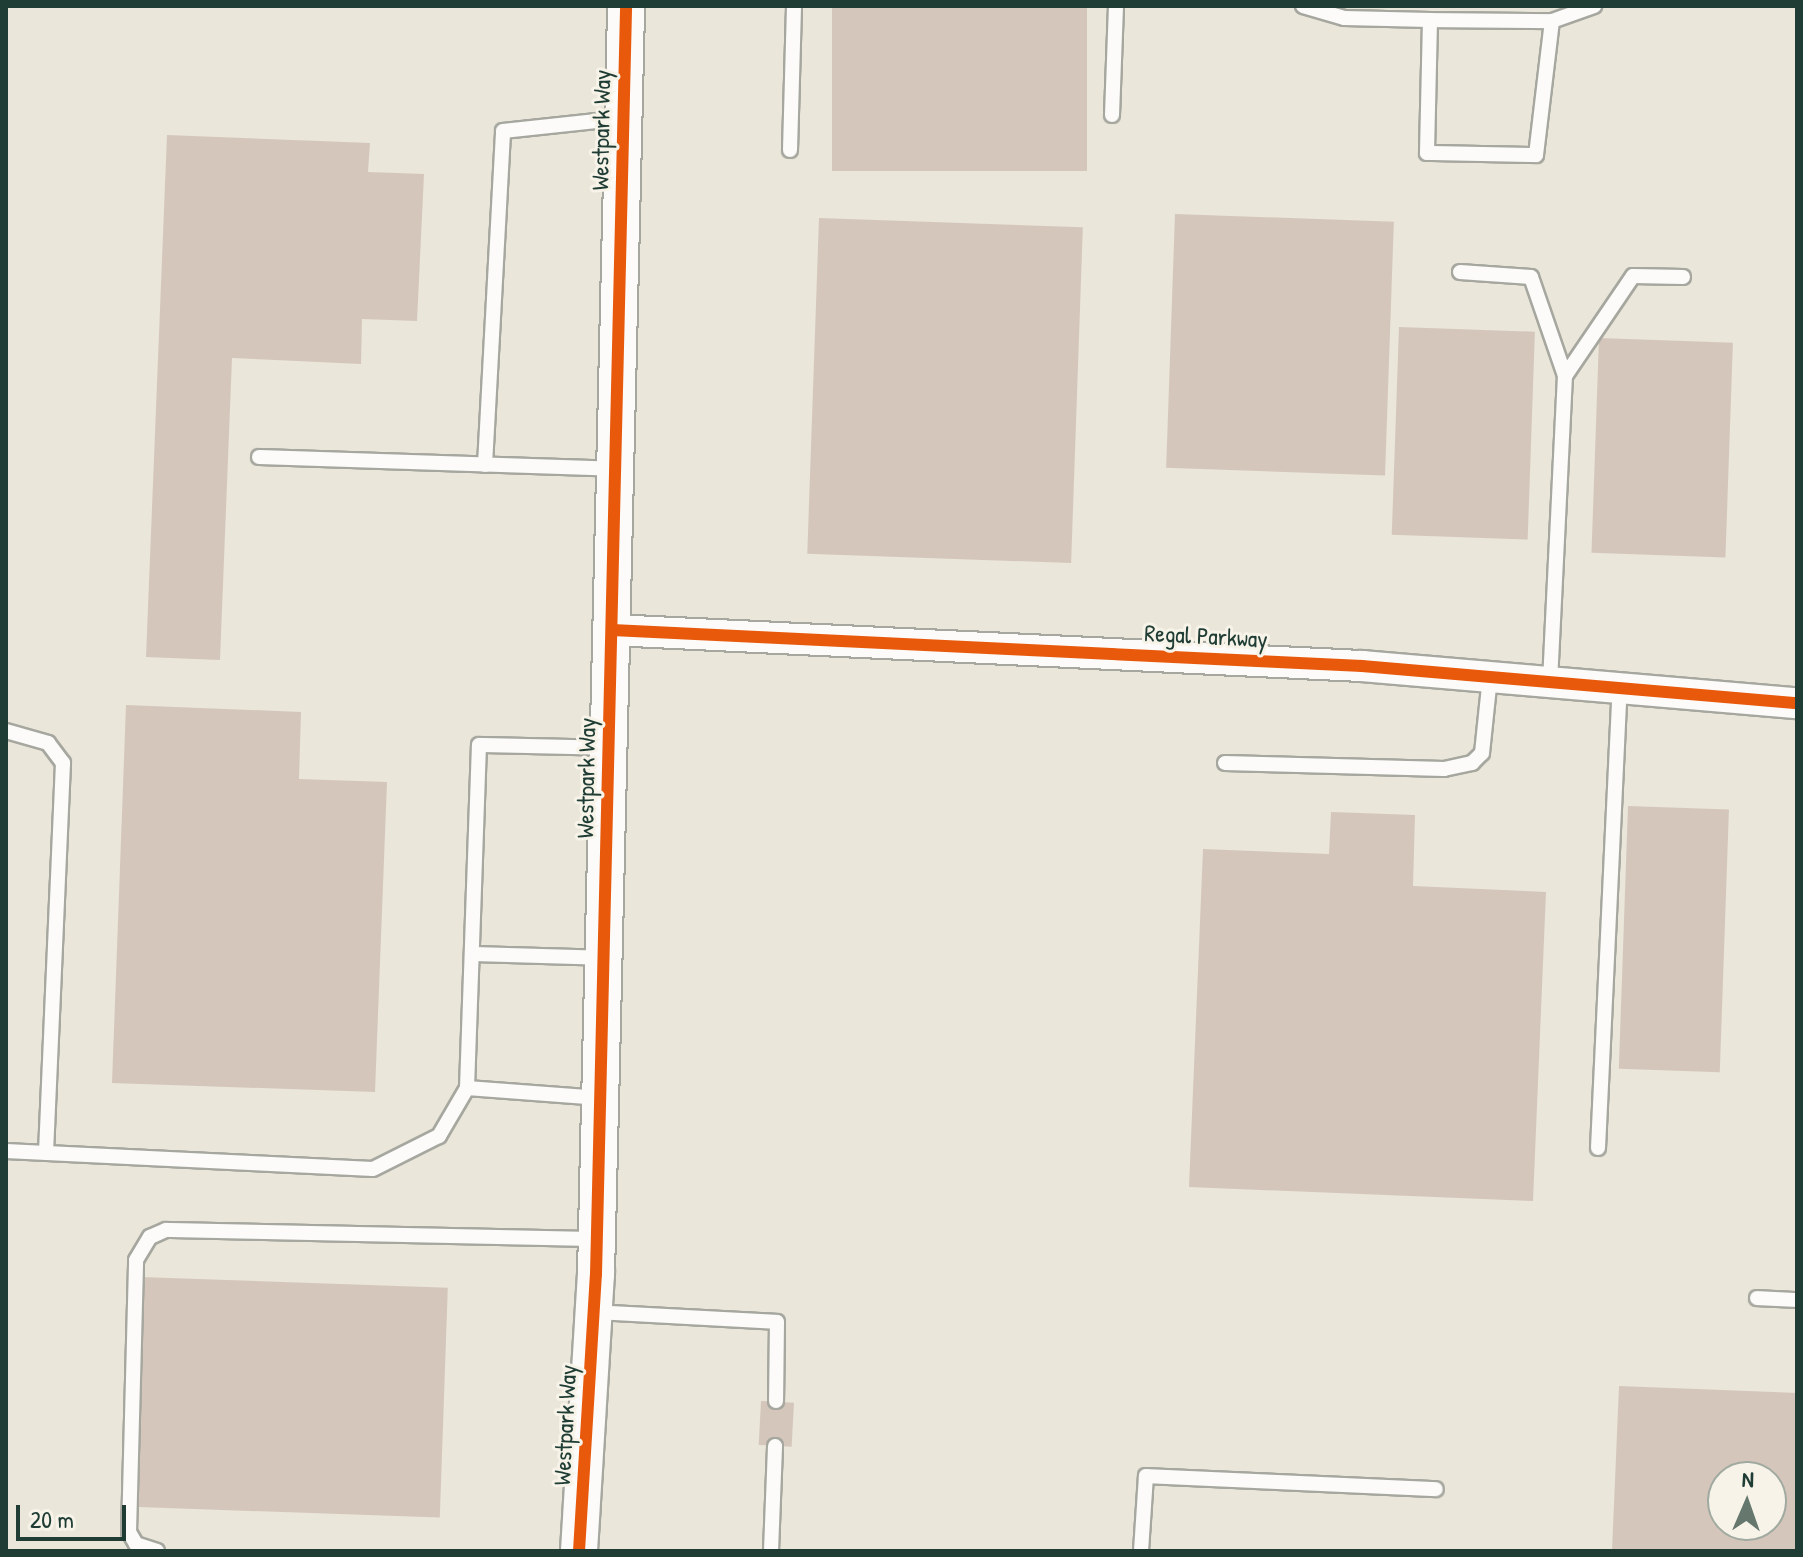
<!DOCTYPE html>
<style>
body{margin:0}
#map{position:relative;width:1803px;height:1557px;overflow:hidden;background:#eae6da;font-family:"Patrick Hand",sans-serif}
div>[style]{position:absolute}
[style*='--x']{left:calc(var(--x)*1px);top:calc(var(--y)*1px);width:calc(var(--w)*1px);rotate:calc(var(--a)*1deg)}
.building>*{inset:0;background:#d5c6bb;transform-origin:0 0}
.roads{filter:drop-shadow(2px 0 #a6a79f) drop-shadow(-2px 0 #a6a79f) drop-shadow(0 2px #a6a79f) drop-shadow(0 -2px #a6a79f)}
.service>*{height:14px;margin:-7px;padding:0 7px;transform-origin:7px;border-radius:7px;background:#fcfbf9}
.minor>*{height:30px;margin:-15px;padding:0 15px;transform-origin:15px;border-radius:15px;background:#fcfbf9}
.tertiary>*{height:36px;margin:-18px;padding:0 18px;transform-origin:18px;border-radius:18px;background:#fcfbf9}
.cycleway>*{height:12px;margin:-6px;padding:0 6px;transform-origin:6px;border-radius:6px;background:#e8590c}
span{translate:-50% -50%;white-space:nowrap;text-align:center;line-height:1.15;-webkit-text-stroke:6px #f7f3e8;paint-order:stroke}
.street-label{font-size:24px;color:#1f3d34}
.frame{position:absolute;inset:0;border:8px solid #1f3d34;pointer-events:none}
.north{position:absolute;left:1707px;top:1461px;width:80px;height:80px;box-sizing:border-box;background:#f7f3e8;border:2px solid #a1aaa0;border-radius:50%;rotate:2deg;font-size:22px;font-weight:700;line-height:32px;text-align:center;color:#1f3d34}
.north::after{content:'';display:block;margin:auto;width:28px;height:36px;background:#66786e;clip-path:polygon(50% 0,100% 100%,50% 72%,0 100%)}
.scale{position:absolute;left:16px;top:1505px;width:110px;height:36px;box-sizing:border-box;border:4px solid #1f3d34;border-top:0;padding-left:10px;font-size:24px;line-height:28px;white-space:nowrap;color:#1f3d34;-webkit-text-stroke:6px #f7f3e8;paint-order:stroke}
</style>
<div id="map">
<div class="building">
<i style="left:832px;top:6px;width:255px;height:165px"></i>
<i style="clip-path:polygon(167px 135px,370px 143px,368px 172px,424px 174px,417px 321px,362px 319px,361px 364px,232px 358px,220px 660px,146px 657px)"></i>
<i style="left:1175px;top:214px;width:219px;height:254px;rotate:2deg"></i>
<i style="left:819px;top:218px;width:264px;height:336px;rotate:2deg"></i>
<i style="left:1399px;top:327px;width:136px;height:208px;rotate:2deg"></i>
<i style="left:1599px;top:338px;width:134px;height:215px;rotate:2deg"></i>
<i style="clip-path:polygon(126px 705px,301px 712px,299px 779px,387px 782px,375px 1092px,112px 1083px)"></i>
<i style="left:1628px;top:806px;width:101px;height:263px;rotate:2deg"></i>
<i style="clip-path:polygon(1331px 812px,1415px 815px,1413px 886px,1546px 892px,1533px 1201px,1189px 1187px,1203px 849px,1329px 854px)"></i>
<i style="left:140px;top:1277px;width:308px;height:230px;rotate:2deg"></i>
<i style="clip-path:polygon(evenodd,1619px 1386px,1797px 1393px,1797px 1551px,1612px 1551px,1619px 1386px,1723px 1477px,1771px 1477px,1771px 1525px,1723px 1525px,1723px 1477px)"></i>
<i style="left:761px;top:1401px;width:33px;height:44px;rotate:3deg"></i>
</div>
<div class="roads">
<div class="service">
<i style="--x:1303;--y:6;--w:43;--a:16.3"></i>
<i style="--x:1344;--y:18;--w:86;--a:1.3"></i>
<i style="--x:1430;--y:20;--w:133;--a:91.3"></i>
<i style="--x:1427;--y:153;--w:109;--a:1.1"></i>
<i style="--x:1536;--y:155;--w:135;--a:-83.2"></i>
<i style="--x:1552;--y:21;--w:45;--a:-19.7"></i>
<i style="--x:1430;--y:20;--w:122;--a:0.5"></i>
<i style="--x:1112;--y:115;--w:109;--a:-87.9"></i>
<i style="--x:790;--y:150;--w:144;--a:-88.4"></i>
<i style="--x:1460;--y:272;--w:71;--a:4"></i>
<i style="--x:1531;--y:277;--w:105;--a:71"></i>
<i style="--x:259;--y:457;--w:356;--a:1.9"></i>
<i style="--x:485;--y:465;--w:334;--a:-86.9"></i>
<i style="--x:503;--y:131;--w:122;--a:-6.1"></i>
<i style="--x:1550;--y:682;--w:306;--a:-87.2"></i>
<i style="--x:1565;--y:376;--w:121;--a:-55.8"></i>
<i style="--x:1633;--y:276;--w:50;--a:1.1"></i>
<i style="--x:6;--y:731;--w:44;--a:15.9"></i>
<i style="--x:48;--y:743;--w:25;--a:53"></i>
<i style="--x:63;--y:763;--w:390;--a:92.5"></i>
<i style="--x:1225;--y:763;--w:219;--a:1.6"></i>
<i style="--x:1444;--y:769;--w:29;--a:-12"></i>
<i style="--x:1472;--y:763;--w:14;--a:-45"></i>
<i style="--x:1482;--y:753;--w:76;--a:-84"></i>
<i style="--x:472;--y:954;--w:131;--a:1.7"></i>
<i style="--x:600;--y:1098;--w:133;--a:-175.7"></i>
<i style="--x:467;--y:1088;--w:343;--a:-88"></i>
<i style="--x:479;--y:745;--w:130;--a:1.3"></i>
<i style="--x:1598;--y:1148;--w:461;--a:-87.3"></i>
<i style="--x:6;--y:1151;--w:367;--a:2.8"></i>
<i style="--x:373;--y:1169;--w:74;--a:-26.6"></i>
<i style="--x:439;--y:1136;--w:56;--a:-59.7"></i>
<i style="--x:1757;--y:1298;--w:40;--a:2.9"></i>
<i style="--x:594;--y:1312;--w:183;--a:3.1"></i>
<i style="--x:777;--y:1322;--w:79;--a:90.7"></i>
<i style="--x:157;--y:1551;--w:22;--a:-162"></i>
<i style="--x:136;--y:1544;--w:14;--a:-120"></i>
<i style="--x:129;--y:1532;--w:272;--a:-88.5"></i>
<i style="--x:136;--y:1260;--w:27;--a:-59"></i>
<i style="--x:150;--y:1237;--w:17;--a:-24"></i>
<i style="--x:166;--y:1230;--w:430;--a:1.2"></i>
<i style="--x:771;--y:1551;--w:105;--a:-87.8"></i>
<i style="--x:1141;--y:1551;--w:75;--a:-86.2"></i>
<i style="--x:1146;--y:1476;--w:290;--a:2.6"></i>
</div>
<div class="minor">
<i style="--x:612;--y:630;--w:751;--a:2.75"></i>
<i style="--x:1362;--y:666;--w:437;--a:4.9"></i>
</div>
<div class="tertiary">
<i style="--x:579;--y:1551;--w:278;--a:-86.5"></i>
<i style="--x:596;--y:1274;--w:1268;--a:-88.64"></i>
</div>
</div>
<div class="cycleway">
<i style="--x:612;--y:630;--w:751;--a:2.75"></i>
<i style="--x:1362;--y:666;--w:437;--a:4.9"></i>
<i style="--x:579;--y:1551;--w:278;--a:-86.5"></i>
<i style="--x:596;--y:1274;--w:1268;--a:-88.64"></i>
</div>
<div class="street-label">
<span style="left:601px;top:130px;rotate:-89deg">Westpark Way</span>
<span style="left:1206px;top:636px;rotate:3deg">Regal Parkway</span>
<span style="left:586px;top:778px;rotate:-89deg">Westpark Way</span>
<span style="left:565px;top:1425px;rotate:-87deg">Westpark Way</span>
</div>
<div class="frame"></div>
<div class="north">N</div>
<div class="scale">20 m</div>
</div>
